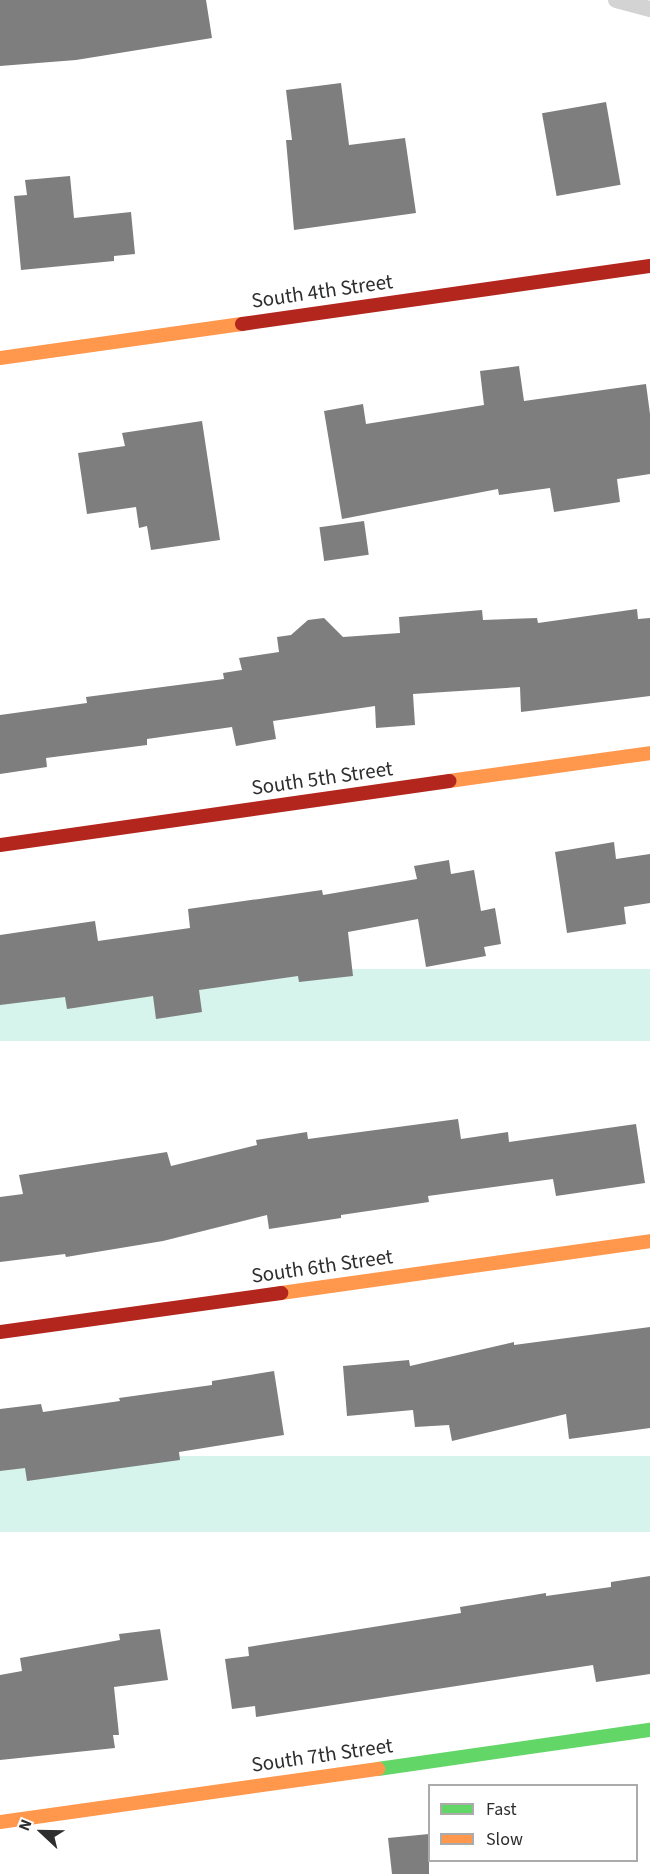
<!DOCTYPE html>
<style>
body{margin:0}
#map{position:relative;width:650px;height:1874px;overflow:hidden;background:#fff;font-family:"Source Sans 3",sans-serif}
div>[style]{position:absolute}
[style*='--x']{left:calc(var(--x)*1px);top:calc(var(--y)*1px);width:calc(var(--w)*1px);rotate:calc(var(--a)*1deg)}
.water>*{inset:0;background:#d6f3ec;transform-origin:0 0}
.building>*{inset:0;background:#7e7e7e;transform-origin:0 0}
.lane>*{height:16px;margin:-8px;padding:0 8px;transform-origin:8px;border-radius:8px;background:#d3d3d3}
.fast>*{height:14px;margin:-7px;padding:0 7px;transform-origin:7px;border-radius:7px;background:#63d668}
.slow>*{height:14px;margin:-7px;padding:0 7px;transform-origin:7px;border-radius:7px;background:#ff974d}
.jam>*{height:14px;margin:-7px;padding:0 7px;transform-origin:7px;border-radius:7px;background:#b3261e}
span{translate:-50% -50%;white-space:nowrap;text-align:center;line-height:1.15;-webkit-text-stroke:6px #fff;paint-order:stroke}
.street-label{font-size:21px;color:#2e2e2e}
.legend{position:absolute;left:428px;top:1784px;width:210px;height:78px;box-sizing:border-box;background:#fff;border:2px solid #ababab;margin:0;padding:8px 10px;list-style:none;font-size:18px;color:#2e2e2e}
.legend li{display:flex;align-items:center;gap:12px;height:30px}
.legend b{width:30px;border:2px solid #ababab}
.north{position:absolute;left:12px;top:1802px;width:60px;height:60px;-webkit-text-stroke:4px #fff;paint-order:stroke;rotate:292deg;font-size:16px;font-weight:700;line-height:24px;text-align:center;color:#2e2e2e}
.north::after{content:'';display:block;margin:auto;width:21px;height:27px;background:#2e2e2e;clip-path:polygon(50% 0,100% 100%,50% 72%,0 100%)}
</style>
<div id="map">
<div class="water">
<i style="left:650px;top:969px;width:72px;height:656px;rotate:90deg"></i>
<i style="left:650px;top:1456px;width:76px;height:656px;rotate:90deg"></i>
</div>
<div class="building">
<i style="clip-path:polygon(0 0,206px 0,212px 38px,76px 60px,0 66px)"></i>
<i style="clip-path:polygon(341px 83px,349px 145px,405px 138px,416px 213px,294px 230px,286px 140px,292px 140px,286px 90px)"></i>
<i style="left:606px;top:102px;width:84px;height:65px;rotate:80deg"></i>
<i style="clip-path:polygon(70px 176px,74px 218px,131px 212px,135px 254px,114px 256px,114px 261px,21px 270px,14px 196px,27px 195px,25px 180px)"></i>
<i style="clip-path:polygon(519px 366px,524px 401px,646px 384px,650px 414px,650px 474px,617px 479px,620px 502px,554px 512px,550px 488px,499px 495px,498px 489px,342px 519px,324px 411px,363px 404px,366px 424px,484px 405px,480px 371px)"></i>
<i style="clip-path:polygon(202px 421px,220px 540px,151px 550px,147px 526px,139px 528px,136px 507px,87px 514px,78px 453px,125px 446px,122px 433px)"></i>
<i style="left:364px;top:521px;width:34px;height:45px;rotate:82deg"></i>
<i style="clip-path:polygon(637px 609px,638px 619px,650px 618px,650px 696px,521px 712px,520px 687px,413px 694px,415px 725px,376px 728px,375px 706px,273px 721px,276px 739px,236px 746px,232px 727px,147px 739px,147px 745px,46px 758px,47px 767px,0 774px,0 715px,87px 703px,86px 697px,224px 679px,223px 673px,242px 670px,239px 658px,279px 652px,277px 637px,291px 635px,308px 620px,324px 618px,343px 637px,400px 633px,399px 617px,482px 610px,483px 620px,537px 618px,538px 623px)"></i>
<i style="clip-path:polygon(614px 842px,616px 859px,650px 854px,650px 903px,624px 907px,626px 924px,567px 933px,555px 852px)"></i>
<i style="clip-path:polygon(449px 860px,451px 874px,474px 870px,481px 911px,495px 908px,501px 944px,484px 947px,486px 956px,426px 967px,418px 919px,348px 932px,353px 976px,299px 982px,298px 976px,199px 990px,202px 1012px,156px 1019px,153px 996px,67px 1009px,65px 997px,0 1005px,0 935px,95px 921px,98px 941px,190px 928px,188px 909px,322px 890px,323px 895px,417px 879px,414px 866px)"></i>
<i style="clip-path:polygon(458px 1119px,461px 1139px,508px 1132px,509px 1142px,636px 1124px,645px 1183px,556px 1196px,553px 1179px,428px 1196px,429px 1202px,341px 1215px,341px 1218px,269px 1229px,267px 1215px,163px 1241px,66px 1257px,65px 1254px,0 1262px,0 1197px,23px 1194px,19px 1175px,167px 1152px,171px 1166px,257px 1145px,256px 1140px,307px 1132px,308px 1139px)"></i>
<i style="clip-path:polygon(650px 1327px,650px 1428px,569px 1439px,566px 1414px,452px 1441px,449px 1425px,415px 1427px,413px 1410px,347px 1416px,343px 1366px,409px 1360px,410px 1366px,514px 1342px,514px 1345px)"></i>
<i style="clip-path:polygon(274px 1371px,284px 1435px,179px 1452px,180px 1460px,27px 1481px,25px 1468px,0 1471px,0 1409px,41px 1404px,43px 1412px,120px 1401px,119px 1398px,212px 1385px,212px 1381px)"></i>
<i style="clip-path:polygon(650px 1576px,650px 1674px,596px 1682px,593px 1665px,256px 1717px,255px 1706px,232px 1709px,225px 1659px,249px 1656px,248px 1647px,461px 1613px,460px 1607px,546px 1593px,546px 1596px,611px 1587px,611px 1582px)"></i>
<i style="clip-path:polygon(160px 1629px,168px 1680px,114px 1687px,119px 1735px,113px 1735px,115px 1748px,0 1760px,0 1675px,22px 1671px,20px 1658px,120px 1640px,119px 1634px)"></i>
<i style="clip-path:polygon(429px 1834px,429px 1874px,392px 1874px,388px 1838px)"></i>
</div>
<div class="lane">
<i style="--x:616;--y:0;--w:35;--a:15"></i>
</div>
<div class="fast">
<i style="--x:378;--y:1769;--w:275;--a:-8.2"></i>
</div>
<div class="slow">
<i style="--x:0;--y:358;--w:244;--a:-8"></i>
<i style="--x:449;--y:781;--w:203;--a:-7.9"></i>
<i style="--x:281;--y:1293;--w:373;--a:-8"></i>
<i style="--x:0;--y:1822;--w:382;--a:-8"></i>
</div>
<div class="jam">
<i style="--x:242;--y:324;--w:412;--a:-8.1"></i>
<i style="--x:0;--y:845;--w:454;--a:-8.1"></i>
<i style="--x:0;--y:1332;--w:284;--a:-7.9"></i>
</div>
<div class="street-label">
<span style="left:322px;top:291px;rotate:-8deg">South 4th Street</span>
<span style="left:322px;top:778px;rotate:-8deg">South 5th Street</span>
<span style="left:322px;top:1266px;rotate:-8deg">South 6th Street</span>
<span style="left:322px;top:1755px;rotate:-8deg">South 7th Street</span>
</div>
<ul class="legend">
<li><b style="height:8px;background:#63d668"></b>Fast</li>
<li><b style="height:8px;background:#ff974d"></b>Slow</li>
</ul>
<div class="north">N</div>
</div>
